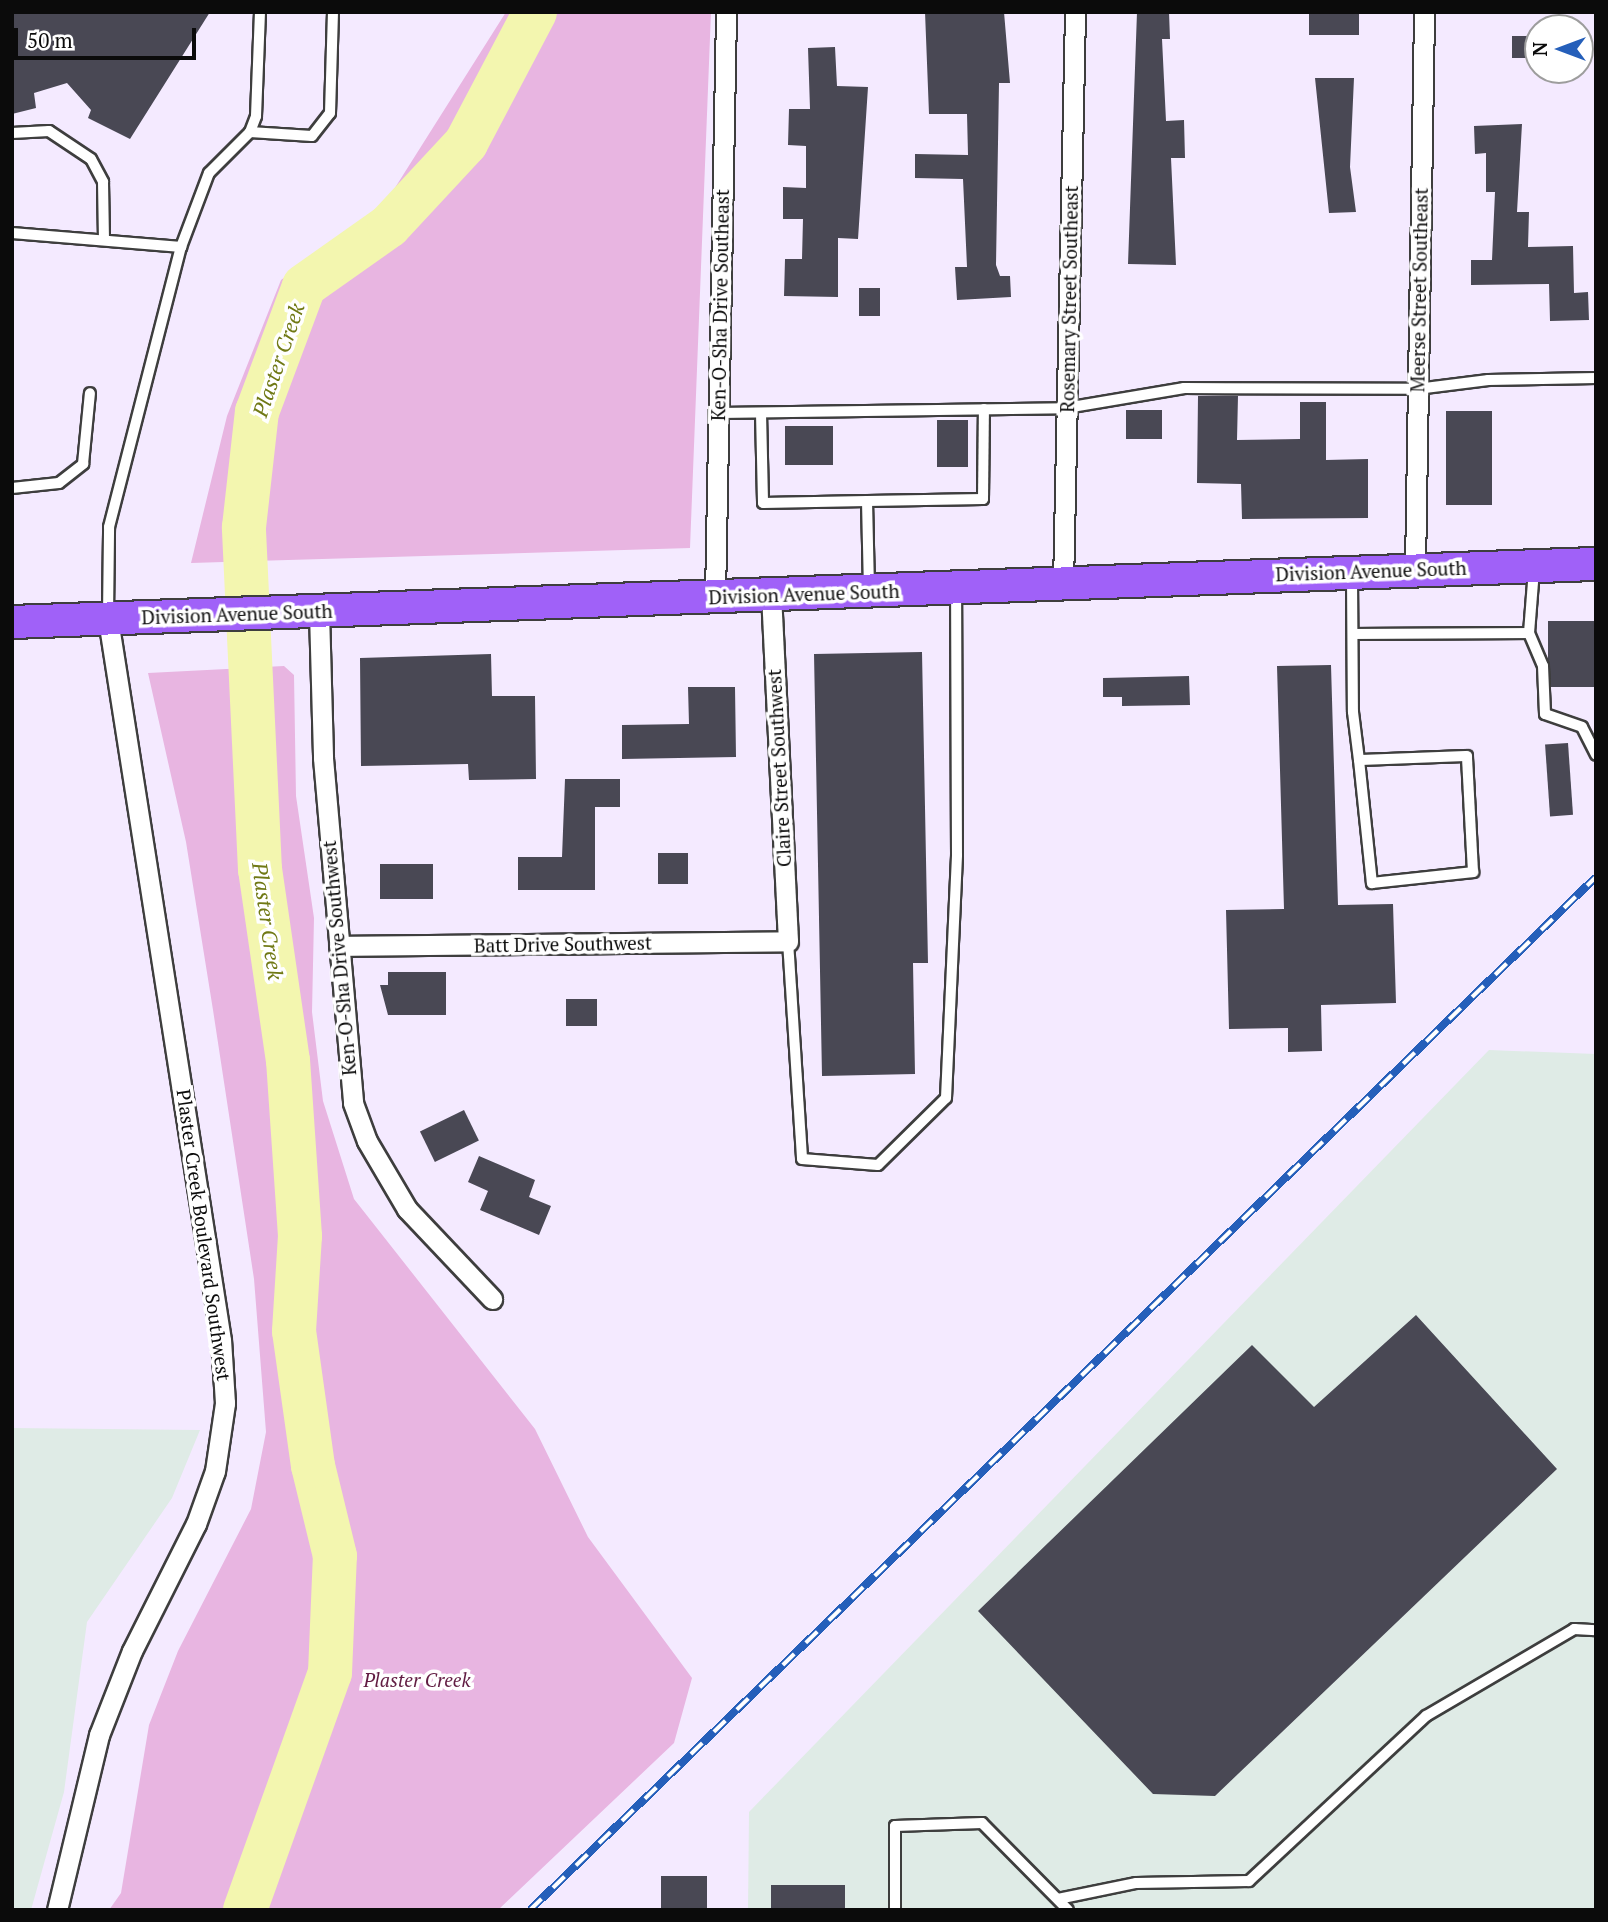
<!DOCTYPE html>
<style>
body{margin:0}
#map{position:relative;width:1608px;height:1922px;overflow:hidden;background:#f4eaff;font-family:"PT Serif",serif}
div>[style]{position:absolute}
[style*='--x']{left:calc(var(--x)*1px);top:calc(var(--y)*1px);width:calc(var(--w)*1px);rotate:calc(var(--a)*1deg)}
.industrial>*{inset:0;background:#dfebe6}
.green>*{inset:0;background:#e8b5e1}
.river>*{height:44px;margin:-22px;padding:0 22px;transform-origin:22px;border-radius:22px;background:#f3f6af}
.building>*{inset:0;background:#494854;transform-origin:0 0}
.roads{filter:drop-shadow(2px 0 #3e3e3e) drop-shadow(-2px 0 #3e3e3e) drop-shadow(0 2px #3e3e3e) drop-shadow(0 -2px #3e3e3e)}
.lane>*{height:10px;margin:-5px;padding:0 5px;transform-origin:5px;border-radius:5px;background:#fff}
.street>*{height:19px;margin:-9.5px;padding:0 9.5px;transform-origin:9.5px;border-radius:9.5px;background:#fff}
.primary>*{height:32px;margin:-16px;padding:0 16px;transform-origin:16px;border-radius:16px;background:#a061f8}
.rail>*{height:8px;margin-top:-4px;transform-origin:0;background:repeating-linear-gradient(90deg,#fff 0 16px,#255fba 0 32px);box-sizing:border-box;border-block:2px solid #255fba}
span{translate:-50% -50%;white-space:nowrap;text-align:center;line-height:1.15;-webkit-text-stroke:7px #fff;paint-order:stroke}
.street-label{font-size:19px;color:#0b0b0b}
.park-label{font-size:19px;color:#621d43;font-style:italic}
.water-label{font-size:21px;color:#707915;font-style:italic}
.frame{position:absolute;inset:0;border:14px solid #0b0b0b;pointer-events:none}
.north{position:absolute;left:1524px;top:14px;width:70px;height:70px;box-sizing:border-box;background:#fff;border:2px solid #9d9d9d;border-radius:50%;rotate:270deg;font-size:19px;font-weight:700;line-height:28px;text-align:center;color:#0b0b0b}
.north::after{content:'';display:block;margin:auto;width:24px;height:32px;background:#255fba;clip-path:polygon(50% 0,100% 100%,50% 72%,0 100%)}
.scale{position:absolute;left:14px;top:28px;width:182px;height:32px;box-sizing:border-box;border:4px solid #0b0b0b;border-top:0;padding-left:9px;font-size:21px;line-height:24px;white-space:nowrap;color:#0b0b0b;-webkit-text-stroke:5px #fff;paint-order:stroke}
</style>
<div id="map">
<div class="industrial">
<i style="clip-path:polygon(1489px 1050px,1596px 1054px,1596px 1910px,748px 1910px,749px 1812px)"></i>
<i style="clip-path:polygon(12px 1428px,200px 1430px,172px 1498px,87px 1622px,64px 1792px,31px 1910px,12px 1910px)"></i>
</div>
<div class="green">
<i style="clip-path:polygon(506px 12px,711px 12px,690px 548px,191px 563px,227px 416px,281px 280px,386px 202px)"></i>
<i style="clip-path:polygon(284px 666px,294px 675px,296px 796px,314px 918px,312px 1012px,323px 1101px,354px 1199px,535px 1429px,588px 1537px,692px 1678px,674px 1743px,498px 1910px,109px 1910px,121px 1893px,149px 1725px,178px 1651px,251px 1509px,266px 1432px,254px 1279px,213px 1010px,186px 842px,148px 673px)"></i>
</div>
<div class="river">
<i style="--x:245;--y:1910;--w:252;--a:-70.3"></i>
<i style="--x:330;--y:1673;--w:117;--a:-87.6"></i>
<i style="--x:335;--y:1556;--w:93;--a:-103.7"></i>
<i style="--x:313;--y:1466;--w:136;--a:-98"></i>
<i style="--x:294;--y:1331;--w:95;--a:-86.4"></i>
<i style="--x:300;--y:1236;--w:175;--a:-93.9"></i>
<i style="--x:288;--y:1061;--w:193;--a:-98.3"></i>
<i style="--x:260;--y:870;--w:343;--a:-92.7"></i>
<i style="--x:244;--y:527;--w:116;--a:-83.6"></i>
<i style="--x:257;--y:412;--w:134;--a:-69.5"></i>
<i style="--x:304;--y:286;--w:104;--a:-35.2"></i>
<i style="--x:389;--y:226;--w:113;--a:-47.1"></i>
<i style="--x:466;--y:143;--w:148;--a:-62.2"></i>
</div>
<div class="building">
<i style="clip-path:polygon(12px 12px,210px 12px,130px 139px,88px 118px,91px 110px,67px 83px,34px 93px,36px 108px,12px 114px)"></i>
<i style="clip-path:polygon(925px 12px,1004px 12px,1010px 83px,999px 83px,996px 265px,1000px 276px,1010px 276px,1011px 297px,957px 300px,955px 267px,967px 267px,963px 179px,915px 178px,915px 154px,968px 155px,967px 114px,929px 114px)"></i>
<i style="clip-path:polygon(1137px 12px,1169px 12px,1170px 39px,1162px 39px,1166px 121px,1184px 120px,1185px 158px,1171px 158px,1176px 265px,1128px 264px)"></i>
<i style="left:1309px;top:12px;width:50px;height:23px"></i>
<i style="left:1538px;top:36px;width:22px;height:26px;rotate:90deg"></i>
<i style="clip-path:polygon(835px 47px,837px 86px,868px 87px,858px 239px,838px 238px,838px 297px,784px 296px,785px 259px,802px 259px,803px 219px,783px 219px,783px 187px,806px 188px,806px 146px,788px 145px,789px 109px,810px 109px,808px 48px)"></i>
<i style="clip-path:polygon(1315px 78px,1354px 78px,1350px 167px,1356px 212px,1329px 213px)"></i>
<i style="clip-path:polygon(1522px 124px,1517px 212px,1529px 212px,1528px 247px,1573px 246px,1574px 293px,1588px 292px,1589px 320px,1550px 321px,1549px 284px,1471px 285px,1471px 260px,1492px 260px,1495px 192px,1486px 192px,1486px 153px,1475px 154px,1474px 126px)"></i>
<i style="left:859px;top:288px;width:21px;height:28px"></i>
<i style="clip-path:polygon(1198px 396px,1238px 396px,1237px 440px,1300px 439px,1300px 402px,1326px 402px,1326px 460px,1368px 459px,1368px 518px,1242px 519px,1241px 484px,1197px 483px)"></i>
<i style="left:1126px;top:410px;width:36px;height:29px"></i>
<i style="left:1446px;top:411px;width:46px;height:94px"></i>
<i style="left:937px;top:420px;width:31px;height:47px"></i>
<i style="left:785px;top:426px;width:48px;height:39px"></i>
<i style="left:1596px;top:621px;width:66px;height:48px;rotate:90deg"></i>
<i style="clip-path:polygon(922px 652px,928px 963px,913px 963px,915px 1074px,822px 1076px,814px 654px)"></i>
<i style="clip-path:polygon(491px 654px,492px 696px,535px 696px,536px 779px,469px 780px,468px 764px,361px 766px,360px 658px)"></i>
<i style="clip-path:polygon(1331px 665px,1338px 905px,1393px 904px,1396px 1003px,1321px 1005px,1322px 1051px,1288px 1052px,1288px 1028px,1229px 1029px,1226px 910px,1284px 909px,1277px 666px)"></i>
<i style="clip-path:polygon(1189px 676px,1190px 705px,1122px 706px,1122px 697px,1103px 697px,1103px 678px)"></i>
<i style="clip-path:polygon(688px 687px,735px 687px,736px 757px,622px 759px,622px 725px,689px 724px)"></i>
<i style="left:1568px;top:743px;width:72px;height:23px;rotate:86deg"></i>
<i style="clip-path:polygon(565px 779px,620px 779px,620px 807px,595px 807px,595px 890px,518px 890px,518px 857px,562px 857px)"></i>
<i style="left:658px;top:853px;width:30px;height:31px"></i>
<i style="left:380px;top:864px;width:53px;height:35px"></i>
<i style="clip-path:polygon(388px 972px,446px 972px,446px 1015px,388px 1015px,380px 985px,388px 985px)"></i>
<i style="left:566px;top:999px;width:31px;height:27px"></i>
<i style="left:464px;top:1110px;width:34px;height:49px;rotate:64deg"></i>
<i style="clip-path:polygon(479px 1156px,535px 1180px,529px 1197px,551px 1206px,539px 1235px,480px 1210px,488px 1191px,468px 1182px)"></i>
<i style="clip-path:polygon(1416px 1315px,1557px 1469px,1215px 1796px,1153px 1794px,978px 1611px,1252px 1345px,1314px 1407px)"></i>
<i style="left:661px;top:1876px;width:46px;height:34px"></i>
<i style="left:845px;top:1885px;width:25px;height:74px;rotate:90deg"></i>
</div>
<div class="roads">
<div class="lane">
<i style="--x:250;--y:132;--w:62;--a:3.7"></i>
<i style="--x:312;--y:136;--w:29;--a:-52"></i>
<i style="--x:330;--y:113;--w:101;--a:-88.3"></i>
<i style="--x:12;--y:133;--w:37;--a:-3"></i>
<i style="--x:49;--y:131;--w:50;--a:33.7"></i>
<i style="--x:91;--y:159;--w:26;--a:62"></i>
<i style="--x:103;--y:182;--w:57;--a:89"></i>
<i style="--x:12;--y:233;--w:170;--a:4.7"></i>
<i style="--x:719;--y:413;--w:347;--a:-0.8"></i>
<i style="--x:1066;--y:408;--w:120;--a:-9.6"></i>
<i style="--x:1184;--y:388;--w:233;--a:0.2"></i>
<i style="--x:1417;--y:389;--w:72;--a:-7.2"></i>
<i style="--x:1488;--y:380;--w:108;--a:-1.1"></i>
<i style="--x:761;--y:413;--w:90;--a:88.7"></i>
<i style="--x:763;--y:503;--w:104;--a:-1.1"></i>
<i style="--x:867;--y:501;--w:116;--a:-1"></i>
<i style="--x:983;--y:499;--w:90;--a:-89.4"></i>
<i style="--x:12;--y:488;--w:47;--a:-6.1"></i>
<i style="--x:59;--y:483;--w:31;--a:-38"></i>
<i style="--x:83;--y:464;--w:71;--a:-84.4"></i>
<i style="--x:867;--y:501;--w:86;--a:88.7"></i>
<i style="--x:1352;--y:578;--w:134;--a:89.6"></i>
<i style="--x:1353;--y:712;--w:48;--a:82.9"></i>
<i style="--x:1359;--y:760;--w:124;--a:84"></i>
<i style="--x:1372;--y:883;--w:102;--a:-6.2"></i>
<i style="--x:1473;--y:872;--w:116;--a:-93"></i>
<i style="--x:1467;--y:756;--w:108;--a:177.9"></i>
<i style="--x:108;--y:615;--w:88;--a:-89.3"></i>
<i style="--x:109;--y:527;--w:289;--a:-75.6"></i>
<i style="--x:181;--y:247;--w:79;--a:-69.3"></i>
<i style="--x:209;--y:173;--w:58;--a:-45"></i>
<i style="--x:250;--y:132;--w:17;--a:-69"></i>
<i style="--x:256;--y:116;--w:104;--a:-87.8"></i>
<i style="--x:1529;--y:633;--w:36;--a:67"></i>
<i style="--x:1543;--y:666;--w:48;--a:87.6"></i>
<i style="--x:1545;--y:714;--w:39;--a:19"></i>
<i style="--x:1582;--y:727;--w:31;--a:63"></i>
<i style="--x:1355;--y:634;--w:174;--a:-0.3"></i>
<i style="--x:1529;--y:633;--w:63;--a:-85.5"></i>
<i style="--x:788;--y:941;--w:218;--a:86.3"></i>
<i style="--x:802;--y:1159;--w:76;--a:4.5"></i>
<i style="--x:878;--y:1165;--w:95;--a:-44.6"></i>
<i style="--x:946;--y:1098;--w:243;--a:-87.4"></i>
<i style="--x:957;--y:855;--w:263;--a:-90.2"></i>
<i style="--x:1058;--y:1899;--w:80;--a:-11.6"></i>
<i style="--x:1136;--y:1883;--w:113;--a:-1"></i>
<i style="--x:1249;--y:1881;--w:242;--a:-43"></i>
<i style="--x:1426;--y:1716;--w:172;--a:-30.4"></i>
<i style="--x:1574;--y:1629;--w:22;--a:3"></i>
<i style="--x:895;--y:1910;--w:84;--a:-90"></i>
<i style="--x:895;--y:1826;--w:87;--a:-2"></i>
<i style="--x:982;--y:1823;--w:122;--a:45.3"></i>
</div>
<div class="street">
<i style="--x:1415;--y:568;--w:556;--a:-89.07"></i>
<i style="--x:1063;--y:585;--w:573;--a:-88.8"></i>
<i style="--x:715;--y:597;--w:585;--a:-88.92"></i>
<i style="--x:319;--y:612;--w:146;--a:88.4"></i>
<i style="--x:323;--y:758;--w:346;--a:85"></i>
<i style="--x:353;--y:1103;--w:40;--a:69.8"></i>
<i style="--x:367;--y:1141;--w:79;--a:59.5"></i>
<i style="--x:407;--y:1209;--w:124;--a:46.6"></i>
<i style="--x:339;--y:946;--w:449;--a:-0.6"></i>
<i style="--x:788;--y:941;--w:346;--a:-92.8"></i>
<i style="--x:57;--y:1910;--w:180;--a:-76.5"></i>
<i style="--x:99;--y:1735;--w:90;--a:-68.6"></i>
<i style="--x:132;--y:1651;--w:142;--a:-63.3"></i>
<i style="--x:196;--y:1524;--w:56;--a:-70.3"></i>
<i style="--x:215;--y:1471;--w:69;--a:-81.6"></i>
<i style="--x:225;--y:1403;--w:63;--a:-93.6"></i>
<i style="--x:221;--y:1340;--w:730;--a:-98.91"></i>
</div>
<div class="primary">
<i style="--x:12;--y:622;--w:1585;--a:-2.1"></i>
</div>
</div>
<div class="rail">
<i style="--x:530;--y:1910;--w:1484;--a:-44.1"></i>
</div>
<div class="street-label">
<span style="left:1419px;top:290px;rotate:-89deg">Meerse Street Southeast</span>
<span style="left:1069px;top:299px;rotate:-89deg">Rosemary Street Southeast</span>
<span style="left:720px;top:305px;rotate:-89deg">Ken-O-Sha Drive Southeast</span>
<span style="left:1371px;top:571px;rotate:-2deg">Division Avenue South</span>
<span style="left:804px;top:594px;rotate:-2deg">Division Avenue South</span>
<span style="left:237px;top:614px;rotate:-2deg">Division Avenue South</span>
<span style="left:779px;top:768px;rotate:-93deg">Claire Street Southwest</span>
<span style="left:563px;top:944px;rotate:-1deg">Batt Drive Southwest</span>
<span style="left:339px;top:958px;rotate:-95deg">Ken-O-Sha Drive Southwest</span>
<span style="left:204px;top:1235px;rotate:82deg">Plaster Creek Boulevard Southwest</span>
</div>
<div class="park-label">
<span style="left:417px;top:1680px">Plaster Creek</span>
</div>
<div class="water-label">
<span style="left:278px;top:360px;rotate:-71deg">Plaster Creek</span>
<span style="left:268px;top:921px;rotate:82deg">Plaster Creek</span>
</div>
<div class="frame"></div>
<div class="north">N</div>
<div class="scale">50 m</div>
</div>
